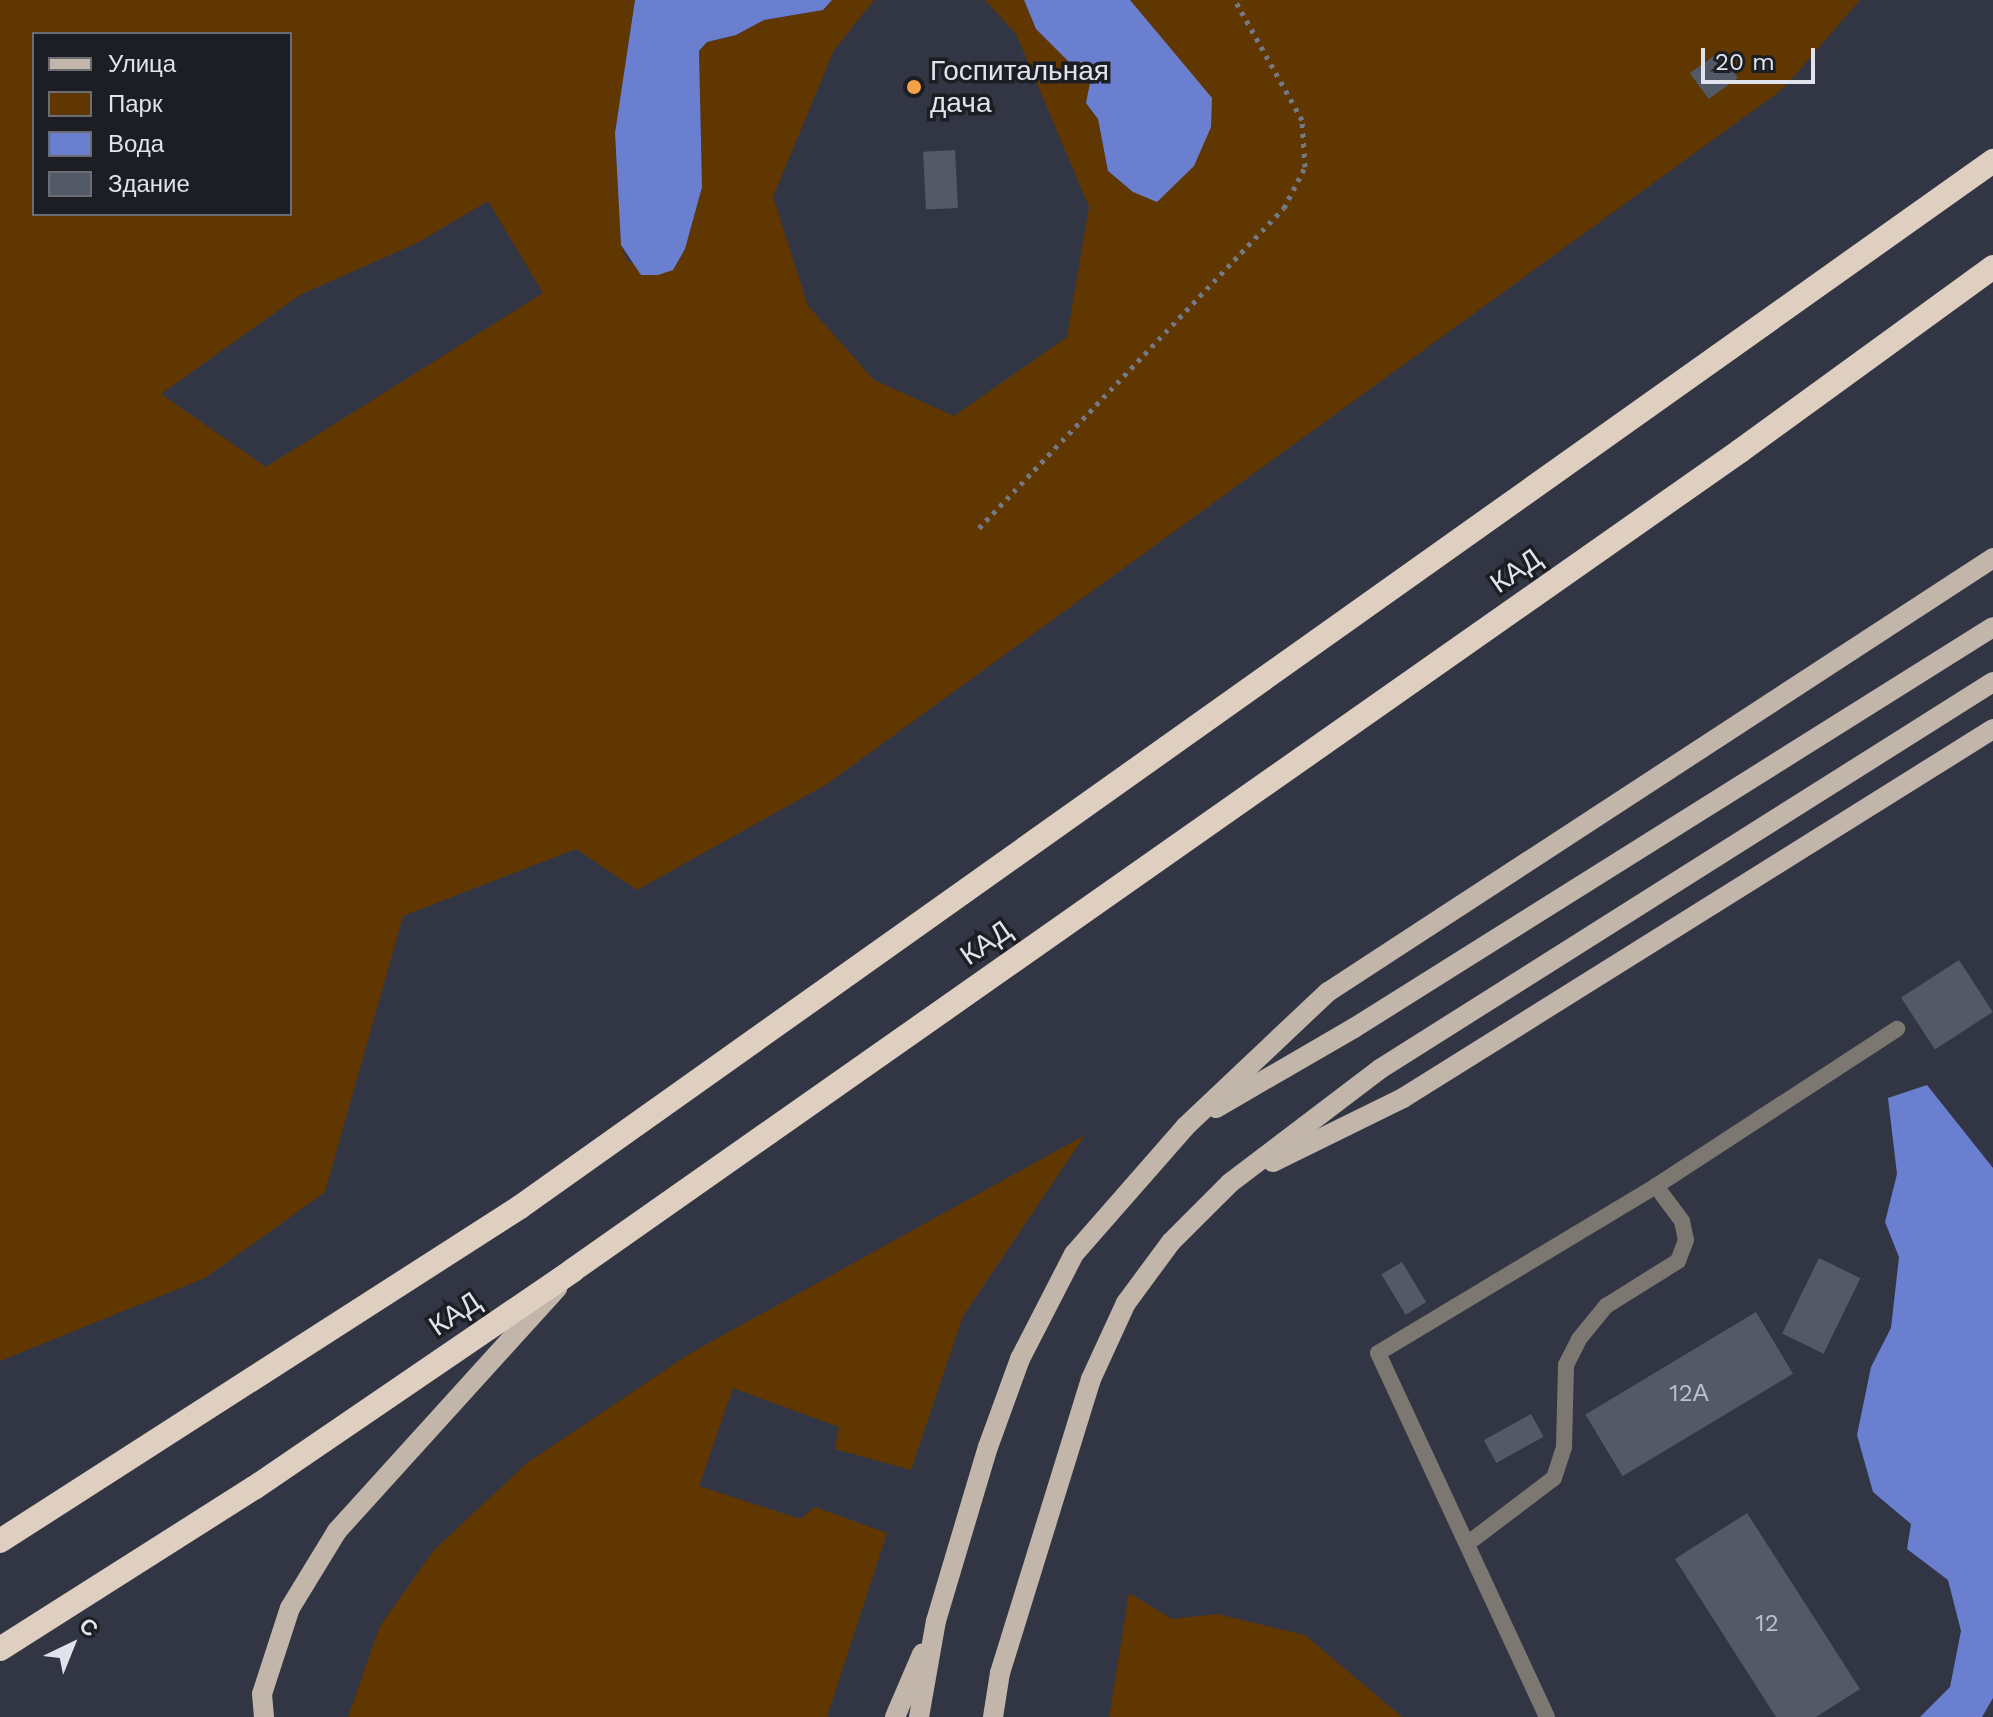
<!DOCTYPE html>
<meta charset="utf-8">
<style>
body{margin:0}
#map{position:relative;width:1993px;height:1717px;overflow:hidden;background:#323644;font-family:"Work Sans",sans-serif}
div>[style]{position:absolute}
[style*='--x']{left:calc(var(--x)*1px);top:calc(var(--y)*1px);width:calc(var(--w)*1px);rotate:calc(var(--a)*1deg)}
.green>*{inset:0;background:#603700}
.water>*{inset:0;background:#6b7fd0}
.building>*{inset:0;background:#545968;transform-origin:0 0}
.path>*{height:5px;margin-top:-2.5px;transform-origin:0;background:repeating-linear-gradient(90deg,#757985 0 4px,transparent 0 10px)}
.service>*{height:16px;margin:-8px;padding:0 8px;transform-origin:8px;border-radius:8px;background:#7d7771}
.primary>*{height:20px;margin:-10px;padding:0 10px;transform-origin:10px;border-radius:10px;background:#c2b6ab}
.motorway>*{height:24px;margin:-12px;padding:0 12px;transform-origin:12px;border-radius:12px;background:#decfc1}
.dots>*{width:22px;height:22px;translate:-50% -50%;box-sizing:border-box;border:4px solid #1c1e24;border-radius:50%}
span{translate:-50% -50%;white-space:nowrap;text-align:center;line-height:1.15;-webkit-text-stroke:7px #1c1e24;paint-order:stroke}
.number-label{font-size:24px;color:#bdc0cb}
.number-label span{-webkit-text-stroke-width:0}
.poi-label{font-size:28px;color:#e0e3ec}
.left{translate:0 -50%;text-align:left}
.street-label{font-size:28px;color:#e0e3ec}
.legend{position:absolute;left:32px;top:32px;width:260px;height:184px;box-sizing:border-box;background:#1c1e24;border:2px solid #6a6d74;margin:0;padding:10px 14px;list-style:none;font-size:24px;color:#e0e3ec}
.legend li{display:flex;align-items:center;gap:16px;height:40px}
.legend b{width:40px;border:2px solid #6a6d74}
.north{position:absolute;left:32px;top:1605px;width:80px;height:80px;-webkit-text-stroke:6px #1c1e24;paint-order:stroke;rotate:43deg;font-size:22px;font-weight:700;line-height:32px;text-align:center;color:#e0e3ec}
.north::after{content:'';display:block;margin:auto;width:28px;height:36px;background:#e0e3ec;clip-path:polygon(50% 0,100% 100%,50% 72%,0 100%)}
.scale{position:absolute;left:1701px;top:48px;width:114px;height:36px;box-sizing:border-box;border:4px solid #e0e3ec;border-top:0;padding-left:10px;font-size:24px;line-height:28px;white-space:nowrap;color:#e0e3ec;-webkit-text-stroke:6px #1c1e24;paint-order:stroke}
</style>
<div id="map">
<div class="green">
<i style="clip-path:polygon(evenodd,0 0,635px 0,615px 133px,621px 245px,628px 262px,673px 270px,685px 249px,702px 187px,699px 51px,707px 42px,736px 35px,764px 20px,823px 10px,832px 0,874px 0,834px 50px,773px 197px,808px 306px,874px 380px,954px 416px,1067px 337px,1089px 207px,1016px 34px,985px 0,1024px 0,1036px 29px,1084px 73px,1090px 83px,1086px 103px,1098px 119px,1108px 172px,1146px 25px,1130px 0,1860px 0,1784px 88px,827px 784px,637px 890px,576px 849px,403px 916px,325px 1192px,205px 1278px,0 1361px,0 0,34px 34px,290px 34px,290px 214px,34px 214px,34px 34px,0 0,488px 201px,543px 293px,266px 467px,161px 394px,300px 295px,419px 242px,488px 201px)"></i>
<i style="clip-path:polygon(1085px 1135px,963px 1316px,911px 1470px,835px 1449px,839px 1427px,733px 1388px,699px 1486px,800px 1519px,815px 1507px,887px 1533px,827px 1717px,348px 1717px,380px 1626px,434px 1550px,527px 1463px,689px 1354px)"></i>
<i style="clip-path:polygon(1129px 1593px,1172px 1619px,1217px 1614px,1305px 1635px,1402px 1717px,1109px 1717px)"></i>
</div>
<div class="water">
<i style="clip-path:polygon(635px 0,832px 0,823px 10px,764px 20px,736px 35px,707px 42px,699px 51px,702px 187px,685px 249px,673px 270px,658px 275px,641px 275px,621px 245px,615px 133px)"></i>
<i style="clip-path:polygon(1024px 0,1130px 0,1212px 98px,1211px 127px,1194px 166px,1157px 202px,1133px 192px,1108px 171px,1098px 119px,1086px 103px,1090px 83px,1036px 29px)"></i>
<i style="clip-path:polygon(1927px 1085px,1993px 1168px,1993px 1698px,1982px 1717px,1920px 1717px,1950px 1687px,1961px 1631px,1948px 1580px,1907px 1549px,1911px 1524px,1873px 1492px,1857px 1435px,1871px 1367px,1891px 1328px,1899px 1257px,1885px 1222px,1897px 1174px,1888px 1098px)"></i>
</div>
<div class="building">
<i style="left:1719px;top:52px;width:32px;height:36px;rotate:54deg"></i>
<i style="left:955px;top:150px;width:58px;height:32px;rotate:87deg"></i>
<i style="left:1959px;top:960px;width:62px;height:69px;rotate:57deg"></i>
<i style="left:1819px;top:1258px;width:46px;height:84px;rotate:26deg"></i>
<i style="left:1402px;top:1262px;width:47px;height:24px;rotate:59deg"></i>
<i style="left:1756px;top:1312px;width:72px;height:199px;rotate:59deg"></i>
<i style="left:1531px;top:1414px;width:26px;height:54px;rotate:61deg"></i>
<i style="clip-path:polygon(1747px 1513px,1860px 1689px,1816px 1717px,1776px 1717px,1675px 1559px)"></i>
</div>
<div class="path">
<i style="--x:979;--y:528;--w:442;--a:-46.4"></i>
<i style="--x:1284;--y:208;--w:46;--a:-62.9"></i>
<i style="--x:1305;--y:167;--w:47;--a:-93.7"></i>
<i style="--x:1302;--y:120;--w:137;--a:-119.2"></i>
</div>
<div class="service">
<i style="--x:1656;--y:1186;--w:288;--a:-33.1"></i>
<i style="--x:1467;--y:1544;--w:109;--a:-37.2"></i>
<i style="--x:1554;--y:1478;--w:33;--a:-72"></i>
<i style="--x:1564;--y:1447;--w:82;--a:-88.6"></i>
<i style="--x:1566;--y:1365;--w:29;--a:-63"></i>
<i style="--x:1579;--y:1339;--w:43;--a:-50.7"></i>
<i style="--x:1606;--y:1306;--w:85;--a:-32"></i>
<i style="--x:1678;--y:1261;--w:22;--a:-69"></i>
<i style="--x:1686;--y:1240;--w:19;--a:-102"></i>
<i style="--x:1682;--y:1221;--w:44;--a:-126.6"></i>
<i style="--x:1656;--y:1186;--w:324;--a:149"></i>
<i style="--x:1378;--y:1353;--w:401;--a:65.1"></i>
</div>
<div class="primary">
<i style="--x:1216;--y:1108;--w:160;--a:-30.1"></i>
<i style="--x:1354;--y:1028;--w:754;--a:-32.11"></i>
<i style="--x:1273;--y:1162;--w:145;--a:-26.2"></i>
<i style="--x:1403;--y:1098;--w:696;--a:-32.02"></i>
<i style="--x:264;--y:1717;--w:23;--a:-95"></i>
<i style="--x:262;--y:1694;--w:90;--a:-72"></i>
<i style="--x:290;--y:1608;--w:90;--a:-58.6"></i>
<i style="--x:337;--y:1531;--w:328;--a:-47.8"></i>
<i style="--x:895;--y:1717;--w:69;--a:-66.8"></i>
<i style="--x:919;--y:1717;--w:97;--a:-80"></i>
<i style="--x:936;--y:1621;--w:182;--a:-73.4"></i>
<i style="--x:988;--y:1447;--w:94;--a:-70"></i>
<i style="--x:1020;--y:1359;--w:118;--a:-62.8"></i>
<i style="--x:1074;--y:1254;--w:169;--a:-48.8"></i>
<i style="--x:1185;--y:1127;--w:197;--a:-43.4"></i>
<i style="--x:1328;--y:992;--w:794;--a:-33.13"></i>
<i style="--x:993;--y:1717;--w:45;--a:-81"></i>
<i style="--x:1000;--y:1673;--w:308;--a:-72.8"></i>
<i style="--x:1091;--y:1379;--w:84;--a:-65.3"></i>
<i style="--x:1126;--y:1303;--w:76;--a:-53.6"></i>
<i style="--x:1171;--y:1242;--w:83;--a:-45"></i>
<i style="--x:1230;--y:1183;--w:188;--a:-37.2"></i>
<i style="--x:1380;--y:1069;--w:725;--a:-32.27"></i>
</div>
<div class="motorway">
<i style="--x:0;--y:1541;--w:618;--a:-32.71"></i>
<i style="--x:520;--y:1207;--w:1807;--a:-35.38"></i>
<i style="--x:0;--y:1649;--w:301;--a:-32.4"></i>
<i style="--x:254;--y:1488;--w:386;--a:-34.3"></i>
<i style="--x:573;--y:1270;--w:1426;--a:-35.06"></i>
<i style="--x:1740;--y:451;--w:313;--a:-36"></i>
</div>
<div class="dots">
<i style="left:914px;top:87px;background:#f5a246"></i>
</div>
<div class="number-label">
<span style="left:1689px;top:1394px">12А</span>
<span style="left:1767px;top:1624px">12</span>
</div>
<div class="poi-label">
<span class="left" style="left:930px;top:87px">Госпитальная<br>дача</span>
</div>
<div class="street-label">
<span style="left:1516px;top:571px;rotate:-35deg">КАД</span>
<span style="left:986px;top:943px;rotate:-35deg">КАД</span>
<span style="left:455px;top:1314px;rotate:-34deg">КАД</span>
</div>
<ul class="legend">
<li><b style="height:10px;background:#c2b6ab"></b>Улица</li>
<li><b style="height:22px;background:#603700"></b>Парк</li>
<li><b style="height:22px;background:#6b7fd0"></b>Вода</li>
<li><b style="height:22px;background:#545968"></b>Здание</li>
</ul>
<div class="north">С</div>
<div class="scale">20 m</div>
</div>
